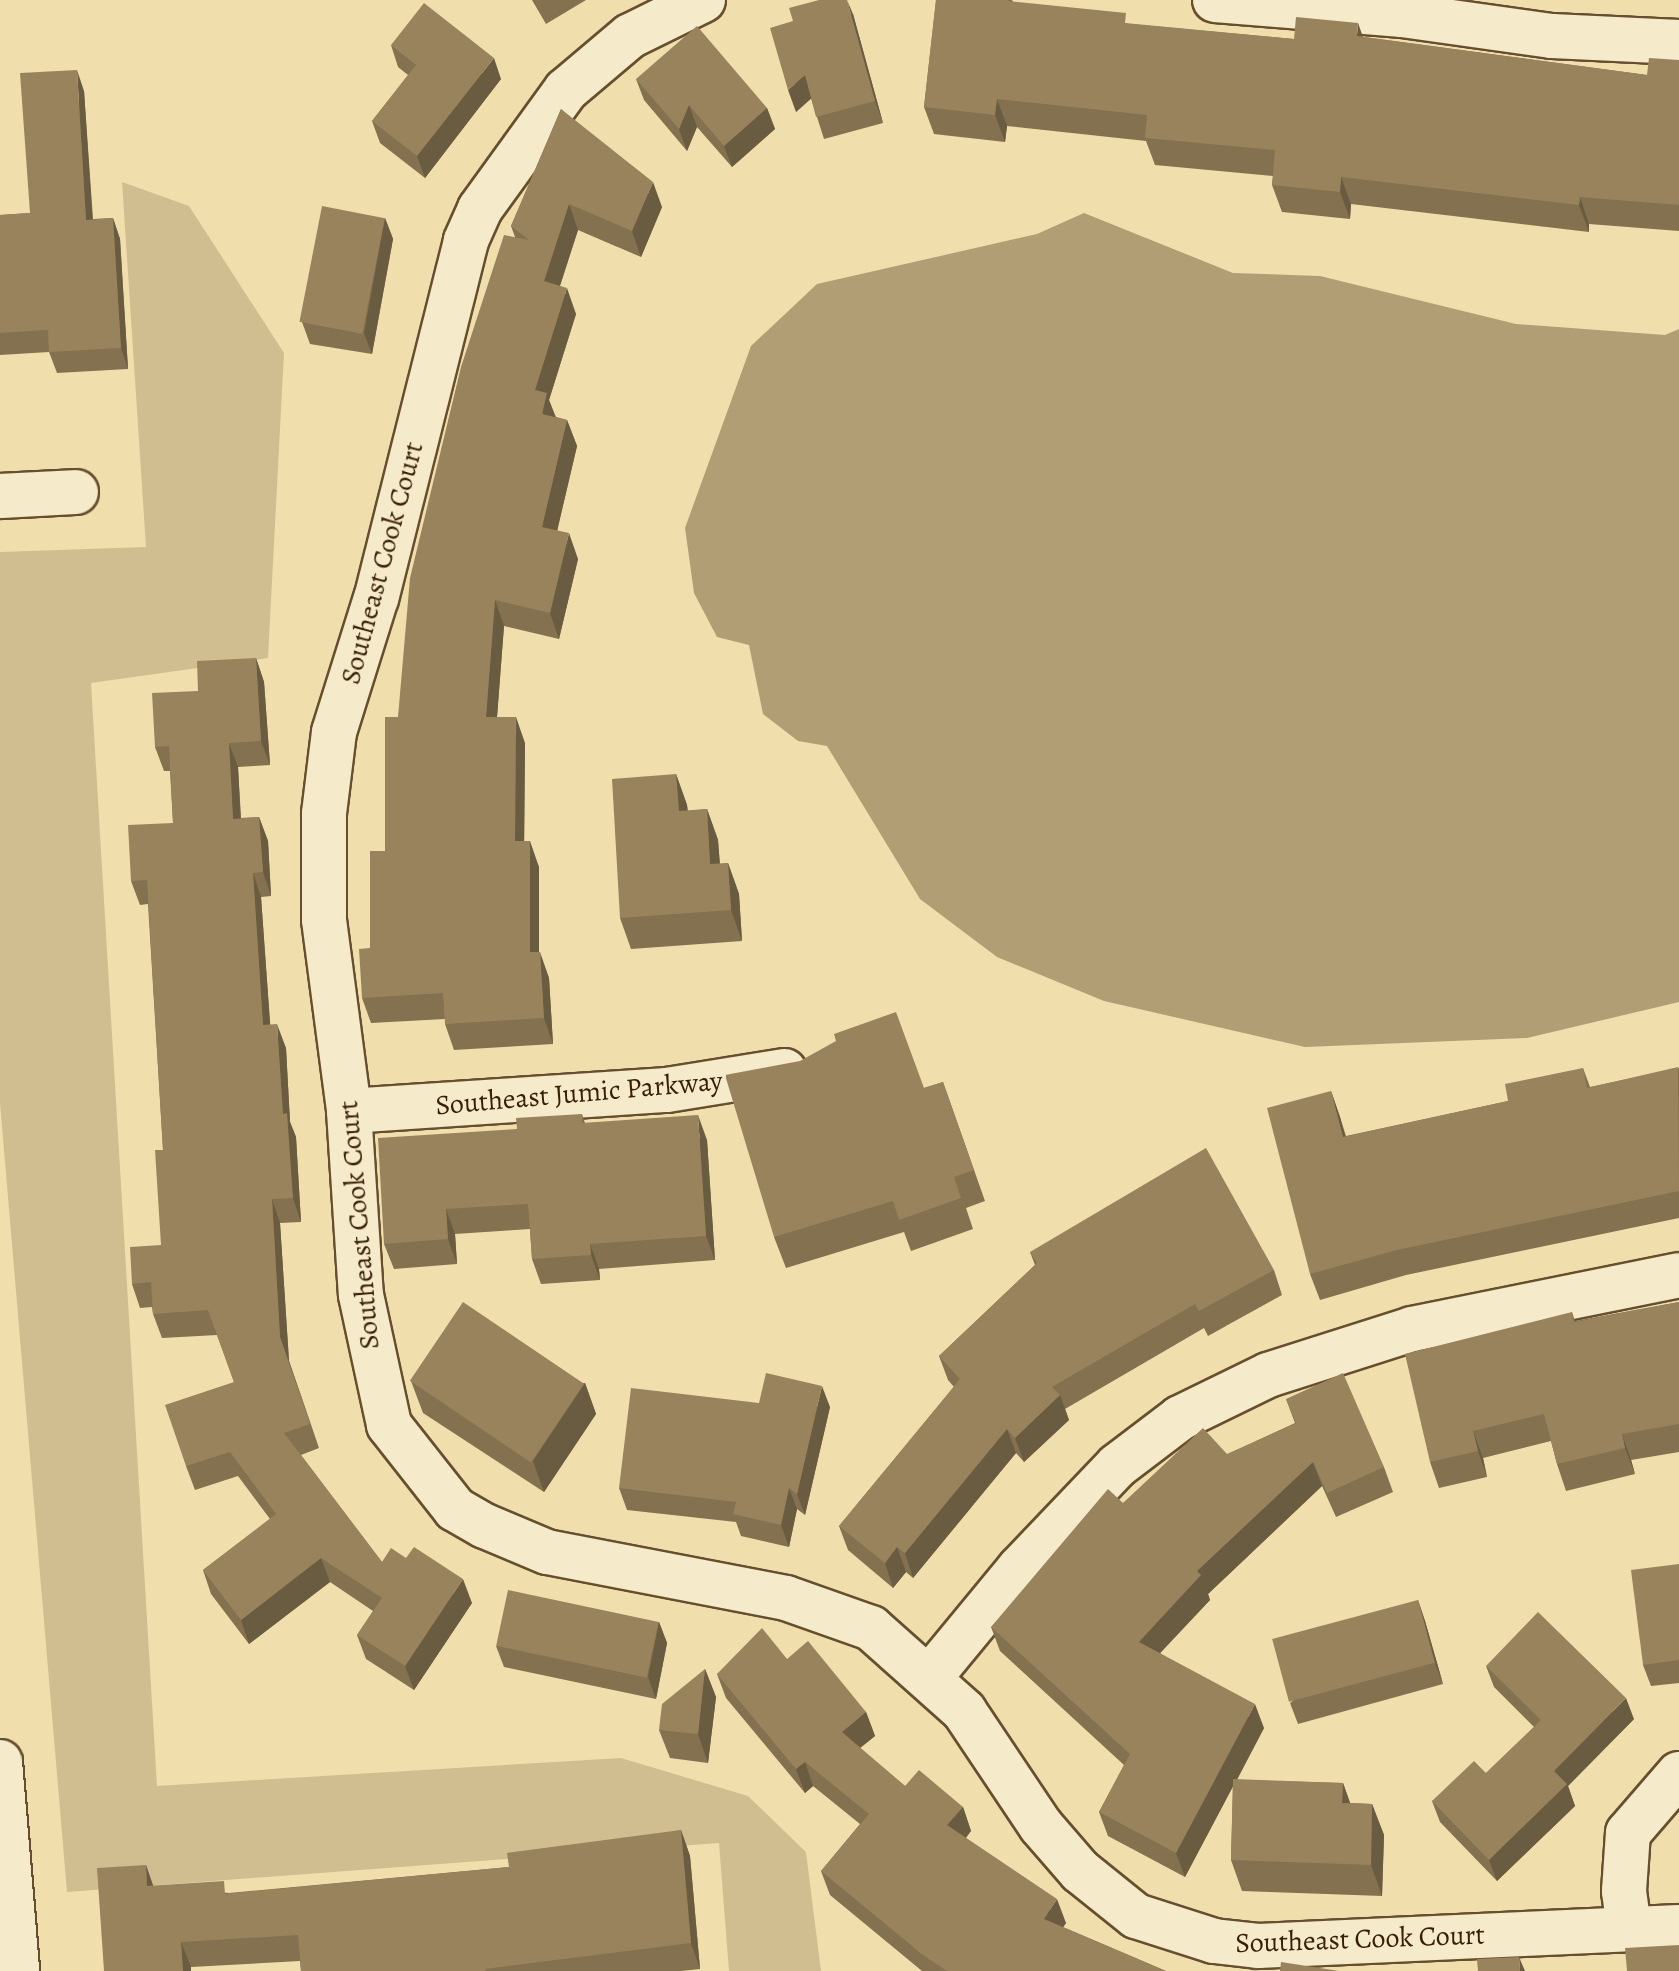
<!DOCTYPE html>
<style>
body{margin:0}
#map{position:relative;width:1679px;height:1971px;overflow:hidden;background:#f0dfad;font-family:Alegreya,serif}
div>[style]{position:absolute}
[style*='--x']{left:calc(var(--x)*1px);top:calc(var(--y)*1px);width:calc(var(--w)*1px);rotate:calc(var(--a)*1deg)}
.green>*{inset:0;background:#d1be90}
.water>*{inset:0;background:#b19e74}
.roads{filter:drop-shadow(2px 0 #664f2f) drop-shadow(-2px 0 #664f2f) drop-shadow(0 2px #664f2f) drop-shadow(0 -2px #664f2f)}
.street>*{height:44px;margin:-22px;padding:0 22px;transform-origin:22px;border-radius:22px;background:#f5eaca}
.wall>*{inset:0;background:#83714f}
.shaded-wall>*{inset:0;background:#6a5c40}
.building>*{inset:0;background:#98835c;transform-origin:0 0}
span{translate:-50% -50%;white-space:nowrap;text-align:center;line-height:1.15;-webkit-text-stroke:7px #f5eaca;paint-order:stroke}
.street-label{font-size:28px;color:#381f05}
</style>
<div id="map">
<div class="green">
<i style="clip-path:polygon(122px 182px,189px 206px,284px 353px,268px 658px,91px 683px,157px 1786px,621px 1758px,748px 1796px,806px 1852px,821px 1971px,729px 1971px,719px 1843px,67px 1892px,0 1103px,0 552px,146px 547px)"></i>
</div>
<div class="water">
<i style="clip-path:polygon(1084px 213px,1233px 273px,1320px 276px,1516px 324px,1665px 335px,1679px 329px,1679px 1002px,1527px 1038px,1305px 1047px,1104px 1001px,997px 957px,920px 899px,827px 746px,798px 741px,763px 714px,749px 645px,717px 637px,694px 593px,685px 528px,751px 346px,817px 284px,1037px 234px)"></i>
</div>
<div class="roads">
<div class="street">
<i style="--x:703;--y:0;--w:81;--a:153.7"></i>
<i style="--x:630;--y:36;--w:84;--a:139.8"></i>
<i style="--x:566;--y:90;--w:147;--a:125.9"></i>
<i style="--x:480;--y:209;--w:35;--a:114"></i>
<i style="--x:466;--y:241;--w:368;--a:104.1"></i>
<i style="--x:376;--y:598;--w:140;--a:107.4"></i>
<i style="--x:334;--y:732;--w:83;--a:97"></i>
<i style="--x:324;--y:814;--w:106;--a:90"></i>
<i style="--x:324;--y:920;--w:193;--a:82.5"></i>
<i style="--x:349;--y:1111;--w:184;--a:86.3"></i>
<i style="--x:361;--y:1295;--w:133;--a:77.8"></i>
<i style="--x:389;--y:1425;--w:107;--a:51.8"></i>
<i style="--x:455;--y:1509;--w:34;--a:30"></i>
<i style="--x:485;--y:1526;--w:67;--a:22.8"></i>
<i style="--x:547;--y:1552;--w:243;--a:10.9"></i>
<i style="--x:786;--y:1598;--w:90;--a:19.4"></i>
<i style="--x:871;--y:1628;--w:125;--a:41.7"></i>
<i style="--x:964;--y:1711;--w:138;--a:56.2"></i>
<i style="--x:1041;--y:1826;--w:60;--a:49.1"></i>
<i style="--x:1080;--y:1871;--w:72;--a:38.8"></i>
<i style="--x:1136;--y:1916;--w:82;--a:17.8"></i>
<i style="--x:1214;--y:1941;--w:44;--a:6.5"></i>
<i style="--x:1258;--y:1946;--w:421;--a:-2.6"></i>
<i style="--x:1215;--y:0;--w:188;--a:4.6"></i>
<i style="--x:1402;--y:15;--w:151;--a:8"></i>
<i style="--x:1552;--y:36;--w:127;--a:2.7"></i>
<i style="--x:0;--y:496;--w:76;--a:-3"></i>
<i style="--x:349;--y:1111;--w:319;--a:-3.8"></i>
<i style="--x:667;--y:1090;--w:119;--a:-9.2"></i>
<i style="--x:930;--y:1677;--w:140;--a:-50.5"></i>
<i style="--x:1019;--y:1569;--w:142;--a:-46.4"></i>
<i style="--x:1117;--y:1466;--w:79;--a:-37.3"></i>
<i style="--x:1180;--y:1418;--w:98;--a:-26"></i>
<i style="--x:1268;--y:1375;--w:151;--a:-17.7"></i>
<i style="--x:1412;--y:1329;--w:272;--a:-11.4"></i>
<i style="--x:0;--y:1762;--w:210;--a:85.3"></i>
<i style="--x:1629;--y:1927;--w:36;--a:-98"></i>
<i style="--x:1624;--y:1891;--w:58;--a:-86.1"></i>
<i style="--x:1628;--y:1833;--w:78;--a:-49.2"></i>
</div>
</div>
<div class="wall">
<i style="clip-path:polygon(532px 0,586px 0,546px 24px)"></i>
<i style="clip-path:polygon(936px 0,1012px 0,1013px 2px,1130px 24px,1294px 39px,1363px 37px,1647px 75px,1679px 60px,1679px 231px,1589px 224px,1589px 232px,1351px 204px,1350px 219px,1282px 212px,1272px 185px,1273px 176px,1155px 165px,1146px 141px,1007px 126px,1005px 142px,934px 134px,924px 107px)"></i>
<i style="clip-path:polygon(853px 14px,883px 123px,824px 139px,811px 98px,796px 112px,793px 21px)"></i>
<i style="clip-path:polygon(391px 45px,501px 79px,425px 178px,380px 143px,372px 121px,408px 75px,398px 67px)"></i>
<i style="clip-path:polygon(636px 79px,767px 108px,775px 129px,732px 167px,697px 127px,687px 151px,644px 100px)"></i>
<i style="clip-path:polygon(84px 91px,93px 219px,113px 218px,120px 239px,128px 369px,57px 373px,49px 352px,0 355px,0 215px,30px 213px)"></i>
<i style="clip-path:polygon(561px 109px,662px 207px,641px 257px,578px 230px,560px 286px,576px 314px,549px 400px,556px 417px,567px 420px,577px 446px,557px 530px,578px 559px,559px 639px,504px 626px,497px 717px,525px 743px,524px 841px,539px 867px,539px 952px,549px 978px,553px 1044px,454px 1050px,445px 1024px,445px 1019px,371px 1023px,362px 998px,385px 851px,398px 717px,515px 237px,511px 226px)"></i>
<i style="clip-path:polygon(385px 218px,393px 239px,372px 354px,310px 344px,302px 322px)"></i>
<i style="clip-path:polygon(256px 658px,264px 682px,270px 765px,238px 767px,241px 818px,259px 817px,268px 841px,271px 896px,261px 897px,270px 1025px,286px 1048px,290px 1122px,296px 1137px,301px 1222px,280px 1223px,289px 1361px,319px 1448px,301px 1455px,382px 1562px,472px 1603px,414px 1690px,366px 1659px,357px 1635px,373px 1611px,330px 1582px,249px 1644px,211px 1594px,203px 1570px,270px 1519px,238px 1476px,195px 1490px,186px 1466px,234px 1382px,217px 1335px,162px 1338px,153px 1314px,152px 1307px,140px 1308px,132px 1284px,161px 1245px,163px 1150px,148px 904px,140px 905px,131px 881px,173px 823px,170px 771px,164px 771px,155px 747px,198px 691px)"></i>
<i style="clip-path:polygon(676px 774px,687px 805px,688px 811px,707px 809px,718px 840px,720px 864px,728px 863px,739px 894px,742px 941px,631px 949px,620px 918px)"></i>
<i style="clip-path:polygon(1583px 1068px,1590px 1087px,1679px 1068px,1679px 1218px,1406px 1275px,1320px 1300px,1310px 1274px,1331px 1091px,1340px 1117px,1346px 1136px,1508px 1101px)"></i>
<i style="clip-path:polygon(943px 1082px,985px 1201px,966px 1208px,973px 1229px,911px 1251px,904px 1232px,786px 1268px,774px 1237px,924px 1088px)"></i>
<i style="clip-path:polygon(582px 1114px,585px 1123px,707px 1140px,715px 1260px,599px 1269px,600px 1280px,541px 1284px,532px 1259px,530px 1229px,455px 1234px,457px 1264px,394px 1269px,384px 1244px,517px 1129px)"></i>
<i style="clip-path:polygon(1030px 1252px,1274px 1270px,1282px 1295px,1208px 1336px,1204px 1328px,1065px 1409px,1069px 1420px,1024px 1462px,1016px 1453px,913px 1578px,906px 1572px,893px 1588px,848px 1550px,839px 1526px,954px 1387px,948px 1380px,939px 1356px,1035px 1265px)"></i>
<i style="clip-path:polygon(1679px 1302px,1679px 1452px,1631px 1460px,1635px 1474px,1566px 1491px,1557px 1464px,1551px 1441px,1483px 1458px,1487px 1477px,1439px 1488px,1430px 1462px,1572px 1312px,1575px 1321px)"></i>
<i style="clip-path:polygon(411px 1381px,585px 1383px,596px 1414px,544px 1492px,423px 1413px)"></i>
<i style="clip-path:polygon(1286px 1399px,1384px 1467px,1393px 1492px,1336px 1517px,1322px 1486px,1208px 1594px,1210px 1600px,1160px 1653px,1264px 1728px,1237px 1780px,1343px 1783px,1350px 1803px,1372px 1804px,1384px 1835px,1382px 1896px,1242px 1891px,1231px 1860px,1233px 1786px,1185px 1877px,1108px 1836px,1099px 1812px,1124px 1765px,1000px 1651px,991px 1627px,1123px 1503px,1295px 1423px)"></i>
<i style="clip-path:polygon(759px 1403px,830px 1407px,805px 1515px,797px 1509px,789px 1547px,741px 1536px,736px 1522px,627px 1510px,619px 1488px)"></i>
<i style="clip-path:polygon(1679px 1564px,1679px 1683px,1651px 1686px,1643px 1665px)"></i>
<i style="clip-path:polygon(1418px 1600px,1425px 1621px,1443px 1684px,1298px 1724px,1290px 1703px)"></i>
<i style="clip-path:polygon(659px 1622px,667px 1643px,656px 1699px,504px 1667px,496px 1646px)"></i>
<i style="clip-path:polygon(787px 1659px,866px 1712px,875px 1736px,860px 1748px,905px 1786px,963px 1807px,971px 1831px,966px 1838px,1066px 1923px,1063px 1927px,1166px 1971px,922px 1971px,830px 1895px,821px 1871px,860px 1824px,813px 1786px,805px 1793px,726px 1698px,717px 1674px)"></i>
<i style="clip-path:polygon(1486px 1666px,1634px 1719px,1568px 1786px,1575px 1806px,1497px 1881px,1440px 1822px,1432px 1801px,1486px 1773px,1534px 1727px,1494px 1687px)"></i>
<i style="clip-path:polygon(705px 1669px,716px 1697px,708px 1763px,670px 1758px,659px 1730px)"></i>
<i style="clip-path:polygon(681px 1830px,690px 1856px,700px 1969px,681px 1971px,301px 1971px,300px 1961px,191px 1967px,191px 1971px,104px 1971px,146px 1865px,153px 1886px,229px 1893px,509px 1867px)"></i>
</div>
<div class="shaded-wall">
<i style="clip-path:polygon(847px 0,853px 14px,883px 123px,875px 101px)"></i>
<i style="clip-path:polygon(1358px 23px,1368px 51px,1357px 36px)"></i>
<i style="clip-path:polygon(494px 58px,501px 79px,425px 178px,417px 156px)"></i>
<i style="clip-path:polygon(77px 70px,84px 91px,94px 241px,86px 220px)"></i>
<i style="clip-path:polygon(805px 75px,813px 97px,796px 112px,788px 90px)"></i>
<i style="clip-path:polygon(997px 99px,1007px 126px,1005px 142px,995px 115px)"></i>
<i style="clip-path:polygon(689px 105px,697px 127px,687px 151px,679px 129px)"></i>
<i style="clip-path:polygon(767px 108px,775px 129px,732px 167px,724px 146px)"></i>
<i style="clip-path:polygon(1341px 177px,1351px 204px,1350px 219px,1340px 192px)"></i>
<i style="clip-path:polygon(653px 182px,662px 207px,641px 257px,632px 231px)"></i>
<i style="clip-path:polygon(1580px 197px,1589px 224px,1589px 232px,1579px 205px)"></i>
<i style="clip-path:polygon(569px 204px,578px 230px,553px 307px,544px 281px)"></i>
<i style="clip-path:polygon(113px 218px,120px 239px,128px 369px,121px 348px)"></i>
<i style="clip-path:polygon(385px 218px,393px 239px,372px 354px,364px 333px)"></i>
<i style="clip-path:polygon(567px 288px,576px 314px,549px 400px,556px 419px,552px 439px,535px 390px)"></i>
<i style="clip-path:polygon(567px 420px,577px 446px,552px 553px,542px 527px)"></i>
<i style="clip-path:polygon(569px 533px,578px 559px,559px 639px,550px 613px)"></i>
<i style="clip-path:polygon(495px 600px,504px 626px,495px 743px,486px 717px)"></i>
<i style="clip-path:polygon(256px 658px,264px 682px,270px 765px,261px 741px)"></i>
<i style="clip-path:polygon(516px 717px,525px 743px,524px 867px,515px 841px)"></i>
<i style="clip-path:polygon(229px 743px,238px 767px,242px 843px,233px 819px)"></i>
<i style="clip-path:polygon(676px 774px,687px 805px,690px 842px,679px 811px)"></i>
<i style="clip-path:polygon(707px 809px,718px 840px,722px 896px,710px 864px)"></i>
<i style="clip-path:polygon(259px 817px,268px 841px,271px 896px,263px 872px)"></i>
<i style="clip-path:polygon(530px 841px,539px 867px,539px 978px,530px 952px)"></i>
<i style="clip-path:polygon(728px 863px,739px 894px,742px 941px,731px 910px)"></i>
<i style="clip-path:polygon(253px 873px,261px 897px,272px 1049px,263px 1025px)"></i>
<i style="clip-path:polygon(540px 952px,549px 978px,553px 1044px,544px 1018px)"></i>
<i style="clip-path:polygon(277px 1024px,286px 1048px,290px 1122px,296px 1137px,301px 1222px,293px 1198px,283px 1114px)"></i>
<i style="clip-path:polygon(1331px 1091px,1340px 1117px,1352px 1162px,1343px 1137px)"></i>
<i style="clip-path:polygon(698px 1115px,707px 1140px,715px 1260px,706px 1236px)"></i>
<i style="clip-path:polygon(272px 1199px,280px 1223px,289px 1361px,319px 1448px,280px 1337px)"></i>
<i style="clip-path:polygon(446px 1209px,455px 1234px,457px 1264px,448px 1239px)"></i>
<i style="clip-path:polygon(590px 1244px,599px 1269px,600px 1280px,591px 1255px)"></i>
<i style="clip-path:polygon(585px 1383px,596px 1414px,544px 1492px,533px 1461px)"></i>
<i style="clip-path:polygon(822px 1386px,830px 1407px,805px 1515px,797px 1494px)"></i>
<i style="clip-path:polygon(1060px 1395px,1069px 1420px,1024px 1462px,1015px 1438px)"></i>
<i style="clip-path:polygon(1007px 1429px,1016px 1453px,913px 1578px,905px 1553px)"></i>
<i style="clip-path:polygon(1473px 1431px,1483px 1458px,1487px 1477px,1478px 1451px)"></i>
<i style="clip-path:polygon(1622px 1434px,1631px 1460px,1635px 1474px,1625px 1448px)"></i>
<i style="clip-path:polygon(1313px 1462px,1322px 1486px,1208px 1594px,1210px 1600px,1148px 1666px,1139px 1642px,1197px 1571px)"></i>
<i style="clip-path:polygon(789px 1488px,797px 1509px,789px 1547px,781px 1525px)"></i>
<i style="clip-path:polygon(897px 1547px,906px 1572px,893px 1588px,885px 1563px)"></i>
<i style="clip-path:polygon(321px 1558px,330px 1582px,249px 1644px,241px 1620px)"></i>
<i style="clip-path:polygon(463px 1579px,472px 1603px,414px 1690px,405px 1666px)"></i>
<i style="clip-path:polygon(1418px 1600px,1425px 1621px,1443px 1684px,1435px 1663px)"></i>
<i style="clip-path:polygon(659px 1622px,667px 1643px,656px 1699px,648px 1677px)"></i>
<i style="clip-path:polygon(705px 1669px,716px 1697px,708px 1763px,698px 1734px)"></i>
<i style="clip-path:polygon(1626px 1698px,1634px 1719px,1568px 1786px,1575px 1806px,1497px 1881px,1489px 1860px,1554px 1771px)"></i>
<i style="clip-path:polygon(1255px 1704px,1264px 1728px,1185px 1877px,1176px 1853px)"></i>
<i style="clip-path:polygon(866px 1712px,875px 1736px,850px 1756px,842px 1732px)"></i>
<i style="clip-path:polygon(805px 1762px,813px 1786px,805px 1793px,796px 1769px)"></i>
<i style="clip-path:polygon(1343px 1783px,1354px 1814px,1342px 1803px)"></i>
<i style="clip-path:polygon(1372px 1804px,1384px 1835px,1382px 1896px,1371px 1865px)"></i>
<i style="clip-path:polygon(963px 1807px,971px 1831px,956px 1849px,947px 1825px)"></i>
<i style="clip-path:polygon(681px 1830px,690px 1856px,700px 1969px,691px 1943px)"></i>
<i style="clip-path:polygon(146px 1865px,155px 1891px,147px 1886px)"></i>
<i style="clip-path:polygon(1057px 1899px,1066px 1923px,1053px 1942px,1044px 1919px)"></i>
<i style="clip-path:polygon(181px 1942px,191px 1967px,191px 1971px,183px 1971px)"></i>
<i style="clip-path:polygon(1519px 1957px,1525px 1971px,1520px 1971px)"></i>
</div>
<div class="building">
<i style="clip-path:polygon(819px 0,847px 0,875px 101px,816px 117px,805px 75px,788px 90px,770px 28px,793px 21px,789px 8px)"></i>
<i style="clip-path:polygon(936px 0,1008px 0,1008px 1px,1126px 13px,1125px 23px,1294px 39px,1296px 17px,1358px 23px,1357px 36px,1647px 75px,1649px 58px,1679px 60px,1679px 205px,1580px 197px,1579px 205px,1341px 177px,1340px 192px,1272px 185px,1275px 150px,1145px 138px,1147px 115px,997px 99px,995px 115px,924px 107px)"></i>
<i style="clip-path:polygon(424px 3px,494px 58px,417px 156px,372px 121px,416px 65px,391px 45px)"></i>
<i style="clip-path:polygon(697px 26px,767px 108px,724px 146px,689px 105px,679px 129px,636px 79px)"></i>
<i style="clip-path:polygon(77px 70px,86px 220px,113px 218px,121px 348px,49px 352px,48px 330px,0 333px,0 215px,30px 213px,20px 73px)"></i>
<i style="clip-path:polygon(561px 109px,653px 182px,632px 231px,569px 204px,544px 281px,567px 288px,535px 390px,547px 393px,542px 414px,567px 420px,542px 527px,569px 533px,550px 613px,495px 600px,486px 717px,516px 717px,515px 841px,530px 841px,530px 952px,540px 952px,544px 1018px,445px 1024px,443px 993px,362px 998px,359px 949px,370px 948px,370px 851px,385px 851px,385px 717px,398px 717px,410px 578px,461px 367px,504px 235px,529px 240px,511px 226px)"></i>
<i style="left:322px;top:206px;width:64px;height:118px;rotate:11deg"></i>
<i style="clip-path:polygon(256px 658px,261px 741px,229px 743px,233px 819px,259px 817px,263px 872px,253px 873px,263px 1025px,277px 1024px,283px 1114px,287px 1113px,293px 1198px,272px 1199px,280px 1337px,310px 1424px,284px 1433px,382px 1562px,391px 1548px,406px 1558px,414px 1547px,463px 1579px,405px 1666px,357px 1635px,382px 1598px,321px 1558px,241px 1620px,203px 1570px,276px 1514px,230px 1452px,186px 1466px,165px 1405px,234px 1382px,208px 1310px,153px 1314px,151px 1282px,132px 1284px,130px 1247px,161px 1245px,155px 1150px,163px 1150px,147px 880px,131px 881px,128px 825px,173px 823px,169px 746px,155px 747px,152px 693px,198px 691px,197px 661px)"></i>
<i style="clip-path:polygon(676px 774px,679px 811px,707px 809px,710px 864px,728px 863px,731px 910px,620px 918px,612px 779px)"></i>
<i style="clip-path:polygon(896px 1012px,924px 1088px,943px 1082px,974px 1170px,954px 1177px,961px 1198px,899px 1220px,893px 1201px,774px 1237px,725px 1075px,800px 1061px,836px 1041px,834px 1034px)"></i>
<i style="clip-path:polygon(1678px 1067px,1679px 1191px,1397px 1250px,1310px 1274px,1267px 1108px,1331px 1091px,1343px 1137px,1508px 1101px,1505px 1084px,1583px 1068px,1587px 1088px)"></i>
<i style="clip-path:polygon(582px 1114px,582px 1123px,698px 1115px,706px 1236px,590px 1244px,591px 1255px,532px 1259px,528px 1204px,446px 1209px,448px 1239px,384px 1244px,378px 1138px,517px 1129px,516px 1118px)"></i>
<i style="clip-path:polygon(1206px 1148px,1274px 1270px,1199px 1311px,1195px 1304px,1052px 1387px,1060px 1395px,1015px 1438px,1007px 1429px,905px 1553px,897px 1547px,885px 1563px,839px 1526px,960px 1379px,939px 1356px,1037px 1263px,1030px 1252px)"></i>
<i style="left:463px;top:1302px;width:146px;height:95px;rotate:34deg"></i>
<i style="clip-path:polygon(1679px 1302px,1679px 1424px,1622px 1434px,1625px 1448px,1557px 1464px,1544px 1414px,1473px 1431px,1478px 1451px,1430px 1462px,1405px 1354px,1572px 1312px,1574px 1322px)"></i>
<i style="clip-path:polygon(766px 1373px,822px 1386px,797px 1494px,789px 1488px,781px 1525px,733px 1514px,736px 1502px,619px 1488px,631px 1388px,759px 1403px)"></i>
<i style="clip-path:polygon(1343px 1373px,1384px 1467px,1327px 1493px,1313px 1462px,1197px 1571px,1201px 1575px,1139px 1642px,1255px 1704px,1176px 1853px,1099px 1812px,1130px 1754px,991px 1627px,1108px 1489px,1123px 1503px,1203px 1428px,1227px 1454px,1296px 1423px,1286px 1399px)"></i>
<i style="clip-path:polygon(1679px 1564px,1679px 1660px,1643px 1665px,1631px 1570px)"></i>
<i style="left:508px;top:1590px;width:154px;height:57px;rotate:12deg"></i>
<i style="left:1418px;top:1600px;width:65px;height:151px;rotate:75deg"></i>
<i style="clip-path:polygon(1538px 1612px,1626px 1698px,1554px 1771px,1567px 1784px,1489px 1860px,1432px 1801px,1474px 1761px,1486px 1773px,1541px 1720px,1486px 1666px)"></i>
<i style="clip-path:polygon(762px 1628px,787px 1659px,808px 1641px,866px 1712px,842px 1732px,905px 1786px,919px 1770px,963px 1807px,947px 1825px,1057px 1899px,1044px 1919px,1166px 1971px,947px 1971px,923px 1955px,821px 1871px,869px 1814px,805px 1762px,796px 1769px,717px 1674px)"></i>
<i style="clip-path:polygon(705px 1669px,698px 1734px,659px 1730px,662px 1704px)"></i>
<i style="clip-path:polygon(1233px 1779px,1343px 1783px,1342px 1803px,1372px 1804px,1371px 1865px,1231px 1860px)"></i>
<i style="clip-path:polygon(681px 1830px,691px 1943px,485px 1969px,486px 1971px,301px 1971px,298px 1935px,181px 1942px,183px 1971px,104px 1971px,97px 1868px,146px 1865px,147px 1886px,224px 1881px,225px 1894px,509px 1867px,507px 1853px)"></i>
<i style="clip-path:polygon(1679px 1945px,1679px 1971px,1627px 1971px,1625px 1948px)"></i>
<i style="clip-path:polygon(1519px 1957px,1520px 1971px,1478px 1971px,1477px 1959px)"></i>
<i style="clip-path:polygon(1281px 1962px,1339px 1971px,1280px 1971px)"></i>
</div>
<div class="street-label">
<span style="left:382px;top:563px;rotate:-75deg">Southeast Cook Court</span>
<span style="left:579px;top:1093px;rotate:-5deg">Southeast Jumic Parkway</span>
<span style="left:359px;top:1225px;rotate:-95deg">Southeast Cook Court</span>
<span style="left:1360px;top:1939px;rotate:-2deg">Southeast Cook Court</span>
</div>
</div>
